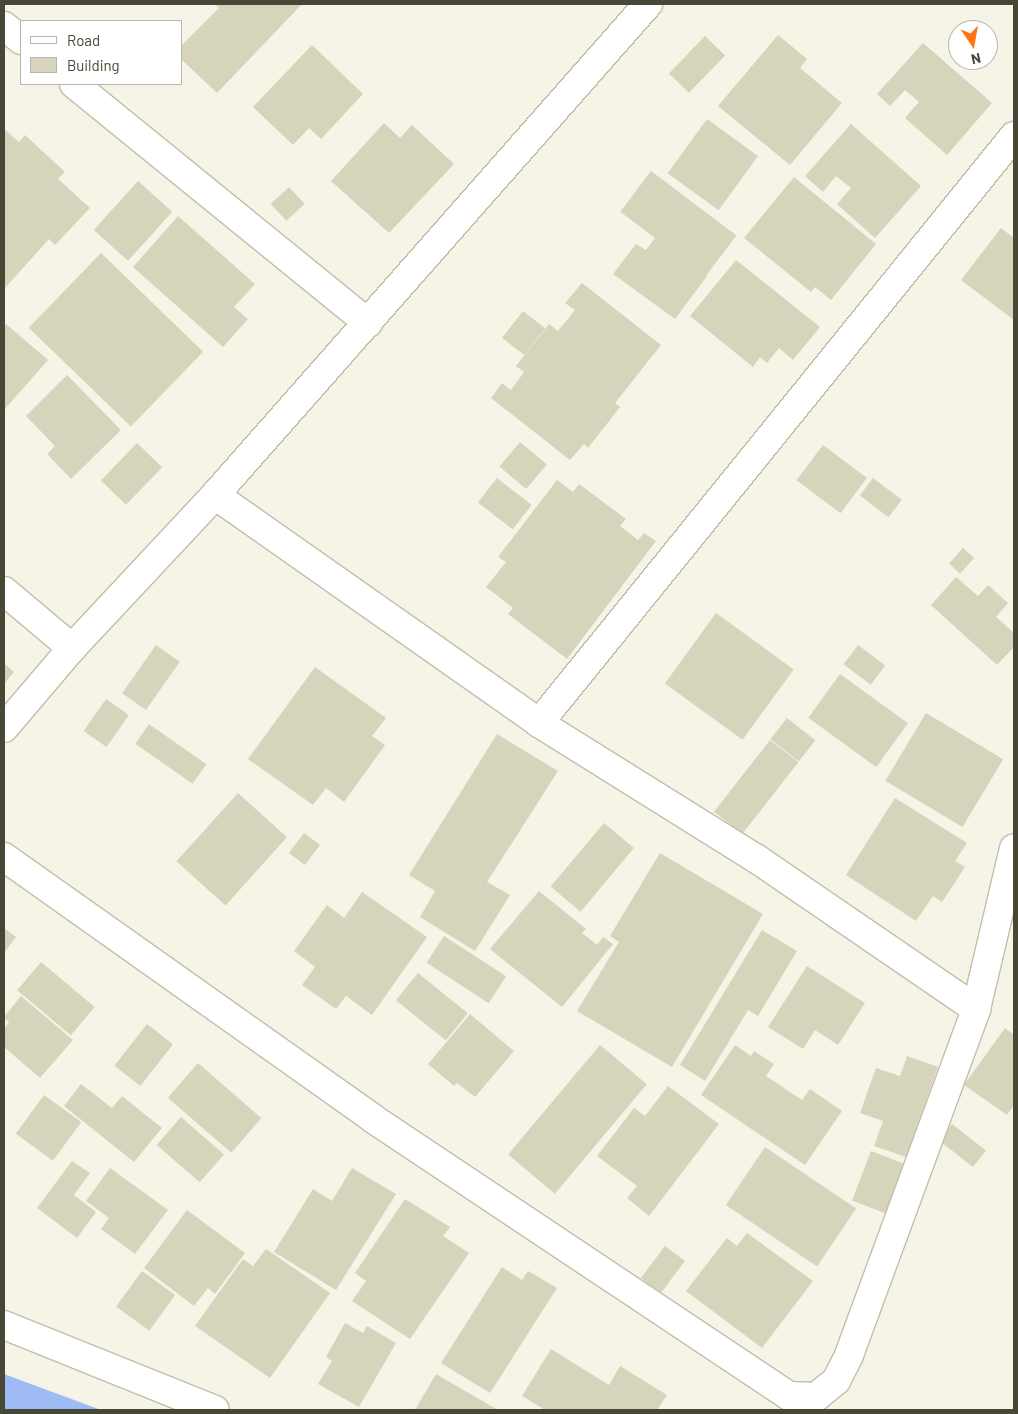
<!DOCTYPE html>
<style>
body{margin:0}
#map{position:relative;width:1018px;height:1414px;overflow:hidden;background:#f5f4e7;font-family:Barlow,sans-serif}
div>[style]{position:absolute}
[style*='--x']{left:calc(var(--x)*1px);top:calc(var(--y)*1px);width:calc(var(--w)*1px);rotate:calc(var(--a)*1deg)}
.water>*{inset:0;background:#9fbbf6}
.building>*{inset:0;background:#d7d4bc;transform-origin:0 0}
.roads{filter:drop-shadow(1px 0 #c1bfa9) drop-shadow(-1px 0 #c1bfa9) drop-shadow(0 1px #c1bfa9) drop-shadow(0 -1px #c1bfa9)}
.street>*{height:28px;margin:-14px;padding:0 14px;transform-origin:14px;border-radius:14px;background:#fff}
span{translate:-50% -50%;white-space:nowrap;text-align:center;line-height:1.15;-webkit-text-stroke:5px #fff;paint-order:stroke}
.frame{position:absolute;inset:0;border:5px solid #484635;pointer-events:none}
.legend{position:absolute;left:20px;top:20px;width:162px;height:65px;box-sizing:border-box;background:#fff;border:1px solid #b6b5ae;margin:0;padding:6px 9px;list-style:none;font-size:15px;color:#484635}
.legend li{display:flex;align-items:center;gap:10px;height:25px}
.legend b{width:25px;border:1px solid #b6b5ae}
.north{position:absolute;left:948px;top:20px;width:50px;height:50px;box-sizing:border-box;background:#fff;border:1px solid #b6b5ae;border-radius:50%;rotate:168deg;font-size:14px;font-weight:700;line-height:20px;text-align:center;color:#484635}
.north::after{content:'';display:block;margin:auto;width:18px;height:22px;background:#ff7514;clip-path:polygon(50% 0,100% 100%,50% 72%,0 100%)}
</style>
<div id="map">
<div class="water">
<i style="clip-path:polygon(4px 1374px,101px 1410px,4px 1410px)"></i>
</div>
<div class="building">
<i style="clip-path:polygon(215px 4px,302px 4px,217px 93px,181px 59px,181px 46px,219px 8px)"></i>
<i style="clip-path:polygon(778px 35px,807px 59px,800px 68px,842px 103px,790px 165px,718px 106px)"></i>
<i style="left:705px;top:36px;width:28px;height:52px;rotate:44deg"></i>
<i style="clip-path:polygon(923px 43px,992px 103px,947px 155px,905px 118px,919px 102px,905px 90px,890px 106px,877px 94px)"></i>
<i style="clip-path:polygon(312px 45px,363px 94px,321px 139px,309px 128px,293px 145px,253px 107px)"></i>
<i style="left:707px;top:119px;width:63px;height:67px;rotate:36deg"></i>
<i style="clip-path:polygon(384px 123px,400px 138px,412px 125px,454px 164px,389px 233px,331px 181px)"></i>
<i style="clip-path:polygon(851px 124px,921px 186px,875px 238px,837px 204px,851px 188px,836px 176px,823px 192px,805px 176px)"></i>
<i style="clip-path:polygon(4px 129px,19px 142px,25px 135px,65px 172px,58px 179px,90px 208px,55px 245px,49px 239px,4px 289px)"></i>
<i style="left:651px;top:171px;width:107px;height:51px;rotate:37deg"></i>
<i style="clip-path:polygon(794px 177px,876px 244px,831px 300px,815px 287px,811px 292px,744px 238px)"></i>
<i style="left:138px;top:181px;width:46px;height:66px;rotate:42deg"></i>
<i style="left:289px;top:187px;width:23px;height:25px;rotate:47deg"></i>
<i style="clip-path:polygon(178px 216px,255px 284px,234px 307px,248px 319px,223px 347px,133px 267px)"></i>
<i style="clip-path:polygon(1001px 228px,1014px 238px,1014px 320px,961px 280px)"></i>
<i style="clip-path:polygon(655px 238px,707px 276px,675px 319px,613px 274px,636px 244px,646px 250px)"></i>
<i style="left:101px;top:253px;width:142px;height:104px;rotate:44deg"></i>
<i style="clip-path:polygon(736px 260px,820px 327px,793px 360px,779px 348px,767px 363px,760px 357px,753px 367px,690px 316px)"></i>
<i style="clip-path:polygon(582px 283px,661px 345px,615px 403px,620px 407px,588px 448px,584px 444px,570px 460px,491px 398px,502px 383px,511px 390px,524px 372px,516px 366px,549px 324px,558px 331px,575px 310px,565px 303px)"></i>
<i style="left:523px;top:311px;width:28px;height:34px;rotate:38deg"></i>
<i style="clip-path:polygon(6px 324px,48px 360px,4px 410px,4px 326px)"></i>
<i style="clip-path:polygon(67px 375px,121px 430px,71px 479px,47px 454px,55px 446px,26px 416px)"></i>
<i style="left:520px;top:442px;width:35px;height:32px;rotate:40deg"></i>
<i style="left:137px;top:443px;width:35px;height:52px;rotate:44deg"></i>
<i style="left:823px;top:445px;width:55px;height:44px;rotate:37deg"></i>
<i style="left:497px;top:478px;width:44px;height:31px;rotate:38deg"></i>
<i style="left:873px;top:478px;width:36px;height:22px;rotate:37deg"></i>
<i style="clip-path:polygon(557px 480px,573px 492px,579px 484px,626px 519px,620px 526px,638px 540px,644px 533px,656px 541px,567px 659px,508px 614px,513px 608px,486px 587px,506px 562px,498px 557px)"></i>
<i style="left:963px;top:548px;width:15px;height:21px;rotate:42deg"></i>
<i style="clip-path:polygon(956px 577px,978px 596px,988px 585px,1008px 603px,996px 617px,1014px 633px,1014px 647px,997px 665px,931px 605px)"></i>
<i style="left:716px;top:613px;width:96px;height:87px;rotate:36deg"></i>
<i style="left:156px;top:645px;width:29px;height:59px;rotate:35deg"></i>
<i style="left:858px;top:645px;width:34px;height:24px;rotate:37deg"></i>
<i style="clip-path:polygon(4px 663px,14px 672px,4px 684px)"></i>
<i style="clip-path:polygon(315px 667px,386px 718px,372px 736px,385px 745px,344px 802px,326px 788px,313px 805px,248px 759px)"></i>
<i style="left:840px;top:674px;width:84px;height:54px;rotate:36deg"></i>
<i style="left:106px;top:699px;width:28px;height:39px;rotate:35deg"></i>
<i style="left:926px;top:713px;width:90px;height:79px;rotate:31deg"></i>
<i style="left:787px;top:718px;width:36px;height:27px;rotate:38deg"></i>
<i style="left:149px;top:724px;width:70px;height:24px;rotate:35deg"></i>
<i style="clip-path:polygon(497px 734px,558px 771px,487px 882px,510px 895px,475px 951px,420px 917px,435px 891px,409px 875px)"></i>
<i style="left:770px;top:740px;width:36px;height:91px;rotate:38deg"></i>
<i style="left:238px;top:793px;width:66px;height:92px;rotate:42deg"></i>
<i style="clip-path:polygon(895px 798px,967px 843px,955px 861px,965px 867px,942px 902px,933px 896px,916px 921px,846px 875px)"></i>
<i style="left:604px;top:823px;width:39px;height:83px;rotate:40deg"></i>
<i style="left:304px;top:833px;width:20px;height:25px;rotate:37deg"></i>
<i style="clip-path:polygon(660px 853px,763px 914px,672px 1067px,577px 1011px,619px 942px,610px 936px)"></i>
<i style="clip-path:polygon(539px 891px,586px 929px,582px 933px,597px 945px,603px 937px,613px 944px,562px 1007px,490px 949px)"></i>
<i style="clip-path:polygon(362px 892px,427px 937px,372px 1015px,346px 996px,336px 1009px,302px 985px,315px 967px,294px 951px,327px 905px,344px 918px)"></i>
<i style="clip-path:polygon(4px 928px,16px 937px,4px 953px)"></i>
<i style="clip-path:polygon(762px 930px,797px 951px,758px 1016px,748px 1010px,705px 1081px,680px 1065px)"></i>
<i style="left:444px;top:936px;width:74px;height:32px;rotate:33deg"></i>
<i style="left:41px;top:962px;width:70px;height:37px;rotate:40deg"></i>
<i style="clip-path:polygon(807px 966px,865px 1003px,838px 1045px,815px 1030px,803px 1049px,768px 1027px)"></i>
<i style="left:418px;top:973px;width:64px;height:35px;rotate:39deg"></i>
<i style="clip-path:polygon(21px 996px,73px 1040px,40px 1078px,4px 1047px,4px 1029px,9px 1022px,4px 1017px)"></i>
<i style="clip-path:polygon(470px 1014px,514px 1051px,475px 1097px,457px 1083px,454px 1086px,428px 1064px)"></i>
<i style="left:147px;top:1024px;width:33px;height:53px;rotate:38deg"></i>
<i style="clip-path:polygon(1005px 1028px,1014px 1035px,1014px 1105px,1007px 1115px,964px 1085px)"></i>
<i style="left:600px;top:1045px;width:61px;height:143px;rotate:40deg"></i>
<i style="clip-path:polygon(735px 1045px,751px 1056px,754px 1051px,774px 1064px,766px 1076px,802px 1100px,810px 1089px,842px 1111px,805px 1165px,701px 1095px)"></i>
<i style="clip-path:polygon(907px 1056px,938px 1067px,906px 1157px,874px 1146px,883px 1121px,860px 1113px,876px 1068px,900px 1076px)"></i>
<i style="left:198px;top:1063px;width:84px;height:46px;rotate:41deg"></i>
<i style="clip-path:polygon(81px 1084px,112px 1108px,122px 1096px,162px 1128px,134px 1162px,64px 1106px)"></i>
<i style="clip-path:polygon(668px 1086px,719px 1124px,649px 1216px,627px 1198px,637px 1186px,597px 1156px,634px 1108px,645px 1116px)"></i>
<i style="left:44px;top:1095px;width:46px;height:48px;rotate:36deg"></i>
<i style="left:181px;top:1117px;width:57px;height:37px;rotate:41deg"></i>
<i style="left:952px;top:1124px;width:43px;height:21px;rotate:38deg"></i>
<i style="left:765px;top:1147px;width:110px;height:70px;rotate:34deg"></i>
<i style="left:871px;top:1151px;width:48px;height:53px;rotate:21deg"></i>
<i style="clip-path:polygon(72px 1161px,90px 1173px,74px 1195px,96px 1212px,77px 1238px,37px 1208px)"></i>
<i style="clip-path:polygon(110px 1168px,168px 1210px,135px 1254px,101px 1229px,109px 1218px,86px 1201px)"></i>
<i style="clip-path:polygon(352px 1168px,396px 1194px,336px 1290px,274px 1252px,313px 1189px,332px 1201px)"></i>
<i style="clip-path:polygon(405px 1199px,450px 1227px,443px 1236px,469px 1253px,410px 1339px,352px 1301px,366px 1281px,355px 1273px)"></i>
<i style="clip-path:polygon(187px 1210px,245px 1253px,215px 1294px,208px 1288px,194px 1306px,144px 1268px)"></i>
<i style="clip-path:polygon(747px 1233px,813px 1281px,762px 1348px,686px 1291px,727px 1238px,737px 1246px)"></i>
<i style="left:665px;top:1246px;width:25px;height:40px;rotate:37deg"></i>
<i style="clip-path:polygon(266px 1249px,330px 1293px,270px 1378px,195px 1326px,243px 1259px,253px 1266px)"></i>
<i style="clip-path:polygon(502px 1267px,522px 1280px,528px 1271px,557px 1288px,490px 1393px,441px 1363px)"></i>
<i style="left:142px;top:1271px;width:41px;height:44px;rotate:36deg"></i>
<i style="clip-path:polygon(345px 1323px,363px 1333px,367px 1326px,396px 1343px,359px 1407px,318px 1384px,332px 1361px,326px 1357px)"></i>
<i style="clip-path:polygon(551px 1349px,609px 1385px,620px 1366px,667px 1395px,657px 1410px,545px 1410px,522px 1396px)"></i>
<i style="clip-path:polygon(436px 1374px,498px 1410px,415px 1410px)"></i>
</div>
<div class="roads">
<div class="street">
<i style="--x:4;--y:26;--w:22;--a:39"></i>
<i style="--x:74;--y:84;--w:379;--a:39.1"></i>
<i style="--x:215;--y:495;--w:396;--a:35.1"></i>
<i style="--x:539;--y:723;--w:257;--a:32"></i>
<i style="--x:757;--y:859;--w:265;--a:34.4"></i>
<i style="--x:4;--y:591;--w:89;--a:40"></i>
<i style="--x:539;--y:723;--w:755;--a:-51.02"></i>
<i style="--x:4;--y:728;--w:105;--a:-49.6"></i>
<i style="--x:72;--y:648;--w:209;--a:-46.9"></i>
<i style="--x:215;--y:495;--w:655;--a:-48.59"></i>
<i style="--x:4;--y:857;--w:451;--a:35.3"></i>
<i style="--x:372;--y:1118;--w:501;--a:33.69"></i>
<i style="--x:789;--y:1396;--w:27;--a:2"></i>
<i style="--x:816;--y:1397;--w:26;--a:-39"></i>
<i style="--x:836;--y:1381;--w:29;--a:-63"></i>
<i style="--x:849;--y:1355;--w:369;--a:-69.8"></i>
<i style="--x:976;--y:1009;--w:165;--a:-76.7"></i>
<i style="--x:4;--y:1325;--w:227;--a:21.9"></i>
</div>
</div>
<div class="frame"></div>
<ul class="legend">
<li><b style="height:6px;background:#fff"></b>Road</li>
<li><b style="height:14px;background:#d7d4bc"></b>Building</li>
</ul>
<div class="north">N</div>
</div>
